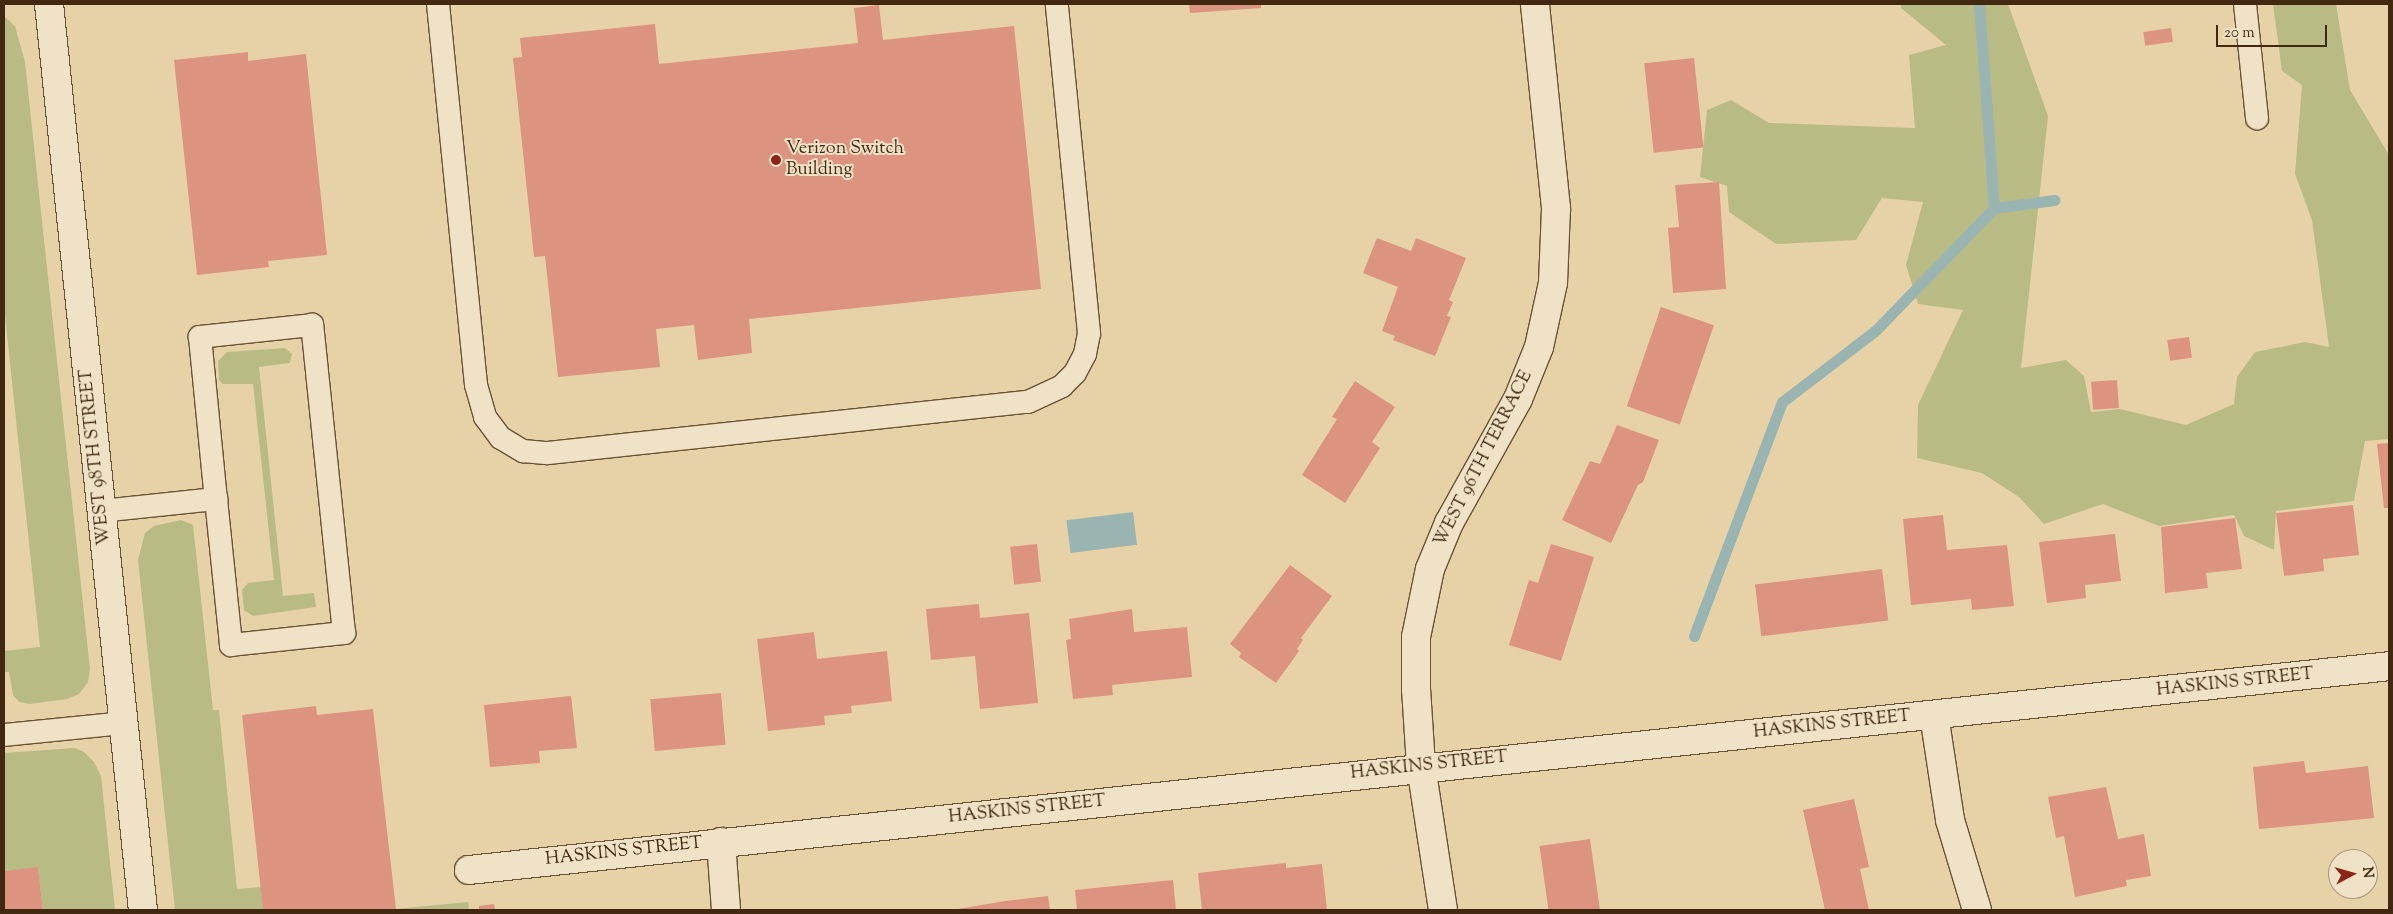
<!DOCTYPE html>
<style>
body{margin:0}
#map{position:relative;width:2393px;height:914px;overflow:hidden;background:#e7d2a7;font-family:"Sorts Mill Goudy",serif}
div>[style]{position:absolute}
[style*='--x']{left:calc(var(--x)*1px);top:calc(var(--y)*1px);width:calc(var(--w)*1px);rotate:calc(var(--a)*1deg)}
.green>*{inset:0;background:#b9bb85}
.water>*{inset:0;background:#9ab5b1;transform-origin:0 0}
.stream>*{height:11px;margin:-5.5px;padding:0 5.5px;transform-origin:5.5px;border-radius:5.5px;background:#9ab5b1}
.building>*{inset:0;background:#dc9480;transform-origin:0 0}
.roads{filter:drop-shadow(1px 0 #6b5236) drop-shadow(-1px 0 #6b5236) drop-shadow(0 1px #6b5236) drop-shadow(0 -1px #6b5236)}
.lane>*{height:22px;margin:-11px;padding:0 11px;transform-origin:11px;border-radius:11px;background:#efe2c6}
.street>*{height:28px;margin:-14px;padding:0 14px;transform-origin:14px;border-radius:14px;background:#efe2c6}
.dots>*{width:14px;height:14px;translate:-50% -50%;box-sizing:border-box;border:2px solid #efe2c6;border-radius:50%}
span{translate:-50% -50%;white-space:nowrap;text-align:center;line-height:1.15;-webkit-text-stroke:4px #efe2c6;paint-order:stroke}
.poi-label{font-size:18px;color:#422810}
.left{translate:0 -50%;text-align:left}
.street-label{font-size:18px;color:#422810}
.frame{position:absolute;inset:0;border:5px solid #422810;pointer-events:none}
.north{position:absolute;left:2328px;top:849px;width:50px;height:50px;box-sizing:border-box;background:#efe2c6;border:1px solid #aa987d;border-radius:50%;rotate:84deg;font-size:14px;font-weight:700;line-height:20px;text-align:center;color:#422810}
.north::after{content:'';display:block;margin:auto;width:18px;height:22px;background:#8f2418;clip-path:polygon(50% 0,100% 100%,50% 72%,0 100%)}
.scale{position:absolute;left:2216px;top:25px;width:111px;height:22px;box-sizing:border-box;border:2px solid #422810;border-top:0;padding-left:6px;font-size:15px;line-height:18px;white-space:nowrap;color:#422810;-webkit-text-stroke:4px #efe2c6;paint-order:stroke}
</style>
<div id="map">
<div class="green">
<i style="clip-path:polygon(1901px 4px,2008px 4px,2048px 116px,2021px 368px,2066px 360px,2084px 376px,2091px 412px,2120px 409px,2186px 425px,2234px 404px,2237px 377px,2255px 352px,2305px 342px,2329px 347px,2312px 220px,2295px 174px,2302px 85px,2282px 71px,2273px 4px,2336px 4px,2350px 90px,2389px 155px,2389px 439px,2365px 441px,2354px 501px,2276px 511px,2274px 550px,2244px 536px,2234px 515px,2159px 526px,2103px 504px,2044px 524px,2019px 497px,1982px 473px,1917px 458px,1918px 405px,1963px 310px,1918px 304px,1906px 265px,1923px 202px,1882px 198px,1856px 240px,1776px 244px,1729px 212px,1727px 186px,1700px 177px,1707px 110px,1731px 100px,1769px 123px,1915px 128px,1909px 55px,1946px 45px,1901px 8px)"></i>
<i style="clip-path:polygon(4px 16px,15px 26px,25px 62px,90px 669px,88px 682px,79px 694px,67px 699px,30px 704px,19px 702px,13px 695px,9px 672px,4px 672px,4px 651px,40px 647px,4px 306px)"></i>
<i style="clip-path:polygon(285px 348px,292px 354px,290px 363px,259px 367px,283px 596px,314px 593px,316px 607px,253px 616px,244px 610px,242px 590px,248px 583px,274px 580px,253px 384px,223px 384px,219px 380px,218px 361px,227px 352px)"></i>
<i style="clip-path:polygon(181px 520px,193px 525px,213px 710px,219px 710px,237px 889px,261px 887px,263px 910px,175px 910px,138px 560px,145px 533px,154px 526px)"></i>
<i style="clip-path:polygon(75px 748px,84px 752px,94px 762px,101px 776px,115px 910px,43px 910px,38px 868px,4px 871px,4px 753px)"></i>
<i style="clip-path:polygon(468px 902px,469px 910px,385px 910px)"></i>
</div>
<div class="water">
<i style="left:1133px;top:512px;width:33px;height:67px;rotate:83deg"></i>
</div>
<div class="stream">
<i style="--x:1994;--y:208;--w:61;--a:-7.6"></i>
<i style="--x:1694;--y:636;--w:250;--a:-69.4"></i>
<i style="--x:1782;--y:402;--w:117;--a:-37.4"></i>
<i style="--x:1875;--y:331;--w:171;--a:-45.9"></i>
<i style="--x:1994;--y:208;--w:205;--a:-94.2"></i>
</div>
<div class="building">
<i style="clip-path:polygon(1189px 4px,1261px 4px,1261px 8px,1190px 13px)"></i>
<i style="clip-path:polygon(879px 5px,883px 40px,1014px 26px,1041px 289px,749px 319px,752px 353px,698px 360px,694px 325px,656px 329px,660px 367px,558px 377px,545px 256px,534px 257px,513px 58px,522px 57px,520px 38px,655px 24px,659px 64px,858px 43px,854px 8px)"></i>
<i style="left:2171px;top:28px;width:14px;height:28px;rotate:82deg"></i>
<i style="clip-path:polygon(248px 52px,248px 61px,306px 54px,327px 255px,268px 261px,269px 267px,197px 275px,174px 60px)"></i>
<i style="left:1694px;top:58px;width:90px;height:50px;rotate:84deg"></i>
<i style="clip-path:polygon(1719px 182px,1726px 289px,1673px 293px,1668px 228px,1679px 227px,1675px 185px)"></i>
<i style="clip-path:polygon(1377px 238px,1411px 251px,1416px 238px,1466px 258px,1449px 300px,1453px 302px,1447px 316px,1451px 317px,1435px 356px,1393px 340px,1395px 336px,1382px 331px,1398px 287px,1363px 273px)"></i>
<i style="left:1661px;top:307px;width:56px;height:105px;rotate:19deg"></i>
<i style="left:2189px;top:337px;width:21px;height:22px;rotate:82deg"></i>
<i style="left:2117px;top:380px;width:28px;height:26px;rotate:86deg"></i>
<i style="clip-path:polygon(1355px 381px,1395px 407px,1372px 442px,1380px 448px,1345px 503px,1302px 475px,1337px 419px,1332px 417px)"></i>
<i style="clip-path:polygon(1617px 425px,1659px 440px,1643px 482px,1638px 485px,1611px 543px,1562px 520px,1590px 461px,1600px 464px)"></i>
<i style="clip-path:polygon(2389px 443px,2389px 508px,2384px 508px,2377px 444px)"></i>
<i style="clip-path:polygon(2353px 505px,2359px 555px,2323px 559px,2324px 571px,2284px 576px,2276px 513px)"></i>
<i style="clip-path:polygon(1943px 515px,1947px 550px,2007px 545px,2014px 606px,1972px 610px,1971px 599px,1911px 605px,1903px 519px)"></i>
<i style="clip-path:polygon(2235px 518px,2242px 569px,2206px 573px,2208px 588px,2165px 593px,2161px 527px)"></i>
<i style="clip-path:polygon(2115px 534px,2121px 581px,2085px 585px,2086px 598px,2047px 603px,2039px 542px)"></i>
<i style="left:1037px;top:544px;width:38px;height:27px;rotate:84deg"></i>
<i style="clip-path:polygon(1551px 544px,1594px 557px,1561px 661px,1509px 645px,1529px 580px,1538px 583px)"></i>
<i style="clip-path:polygon(1290px 565px,1332px 596px,1301px 638px,1303px 640px,1297px 649px,1299px 651px,1276px 683px,1239px 657px,1241px 653px,1230px 644px)"></i>
<i style="left:1882px;top:569px;width:52px;height:128px;rotate:83deg"></i>
<i style="clip-path:polygon(979px 604px,980px 618px,1029px 613px,1038px 703px,980px 709px,975px 656px,931px 660px,926px 609px)"></i>
<i style="clip-path:polygon(1132px 609px,1134px 632px,1187px 627px,1192px 677px,1112px 685px,1113px 695px,1073px 699px,1066px 640px,1071px 639px,1069px 619px)"></i>
<i style="clip-path:polygon(814px 632px,817px 659px,887px 651px,892px 701px,851px 706px,852px 713px,824px 716px,825px 725px,768px 731px,757px 639px)"></i>
<i style="left:721px;top:693px;width:52px;height:71px;rotate:85deg"></i>
<i style="clip-path:polygon(571px 696px,577px 748px,539px 751px,540px 763px,490px 767px,484px 705px)"></i>
<i style="clip-path:polygon(316px 706px,317px 715px,373px 709px,396px 909px,263px 910px,242px 715px)"></i>
<i style="clip-path:polygon(2304px 761px,2306px 773px,2368px 766px,2374px 818px,2259px 829px,2253px 767px)"></i>
<i style="clip-path:polygon(2106px 787px,2118px 839px,2144px 834px,2151px 876px,2126px 880px,2127px 886px,2075px 897px,2064px 836px,2056px 838px,2048px 797px)"></i>
<i style="clip-path:polygon(1854px 799px,1869px 867px,1860px 869px,1869px 910px,1825px 910px,1803px 810px)"></i>
<i style="left:1590px;top:839px;width:72px;height:51px;rotate:82deg"></i>
<i style="clip-path:polygon(1286px 863px,1286px 868px,1322px 864px,1327px 910px,1202px 910px,1198px 873px)"></i>
<i style="clip-path:polygon(38px 867px,43px 910px,4px 910px,4px 871px)"></i>
<i style="clip-path:polygon(1173px 880px,1176px 910px,1077px 910px,1075px 890px)"></i>
<i style="clip-path:polygon(1048px 896px,1050px 910px,952px 910px,1005px 901px)"></i>
<i style="clip-path:polygon(494px 904px,495px 910px,479px 910px,479px 906px)"></i>
</div>
<div class="roads">
<div class="lane">
<i style="--x:438;--y:4;--w:383;--a:84.3"></i>
<i style="--x:476;--y:385;--w:33;--a:74"></i>
<i style="--x:485;--y:417;--w:26;--a:53"></i>
<i style="--x:501;--y:438;--w:26;--a:31"></i>
<i style="--x:523;--y:451;--w:25;--a:5"></i>
<i style="--x:548;--y:453;--w:483;--a:-6.1"></i>
<i style="--x:1028;--y:402;--w:38;--a:-25"></i>
<i style="--x:1062;--y:386;--w:18;--a:-45"></i>
<i style="--x:1075;--y:373;--w:21;--a:-62"></i>
<i style="--x:1085;--y:354;--w:21;--a:-79"></i>
<i style="--x:1089;--y:333;--w:331;--a:-95.6"></i>
<i style="--x:2245;--y:4;--w:115;--a:84"></i>
<i style="--x:101;--y:511;--w:116;--a:-6"></i>
<i style="--x:216;--y:499;--w:147;--a:84.1"></i>
<i style="--x:231;--y:645;--w:114;--a:-6.1"></i>
<i style="--x:344;--y:633;--w:310;--a:-95.9"></i>
<i style="--x:312;--y:325;--w:113;--a:173.9"></i>
<i style="--x:200;--y:337;--w:163;--a:84.4"></i>
<i style="--x:4;--y:735;--w:121;--a:-5.7"></i>
</div>
<div class="street">
<i style="--x:49;--y:4;--w:911;--a:84.08"></i>
<i style="--x:1934;--y:715;--w:106;--a:81.3"></i>
<i style="--x:1950;--y:820;--w:94;--a:73.3"></i>
<i style="--x:721;--y:842;--w:68;--a:85.8"></i>
<i style="--x:469;--y:870;--w:1931;--a:-6.06"></i>
<i style="--x:1443;--y:910;--w:146;--a:-98.7"></i>
<i style="--x:1421;--y:766;--w:77;--a:-93.7"></i>
<i style="--x:1416;--y:689;--w:52;--a:-90"></i>
<i style="--x:1416;--y:637;--w:69;--a:-78.4"></i>
<i style="--x:1430;--y:569;--w:50;--a:-67.6"></i>
<i style="--x:1449;--y:523;--w:142;--a:-60.9"></i>
<i style="--x:1518;--y:399;--w:56;--a:-68"></i>
<i style="--x:1539;--y:347;--w:66;--a:-77.7"></i>
<i style="--x:1553;--y:283;--w:75;--a:-87.7"></i>
<i style="--x:1556;--y:208;--w:205;--a:-95.9"></i>
</div>
</div>
<div class="dots">
<i style="left:776px;top:160px;background:#8f2418"></i>
</div>
<div class="poi-label">
<span class="left" style="left:786px;top:160px">Verizon Switch<br>Building</span>
</div>
<div class="street-label">
<span style="left:96px;top:457px;rotate:-96deg">WEST 98TH STREET</span>
<span style="left:1484px;top:459px;rotate:-63deg">WEST 96TH TERRACE</span>
<span style="left:2235px;top:683px;rotate:-6deg">HASKINS STREET</span>
<span style="left:1832px;top:725px;rotate:-6deg">HASKINS STREET</span>
<span style="left:1429px;top:766px;rotate:-6deg">HASKINS STREET</span>
<span style="left:1027px;top:810px;rotate:-6deg">HASKINS STREET</span>
<span style="left:624px;top:852px;rotate:-6deg">HASKINS STREET</span>
</div>
<div class="frame"></div>
<div class="north">N</div>
<div class="scale">20 m</div>
</div>
